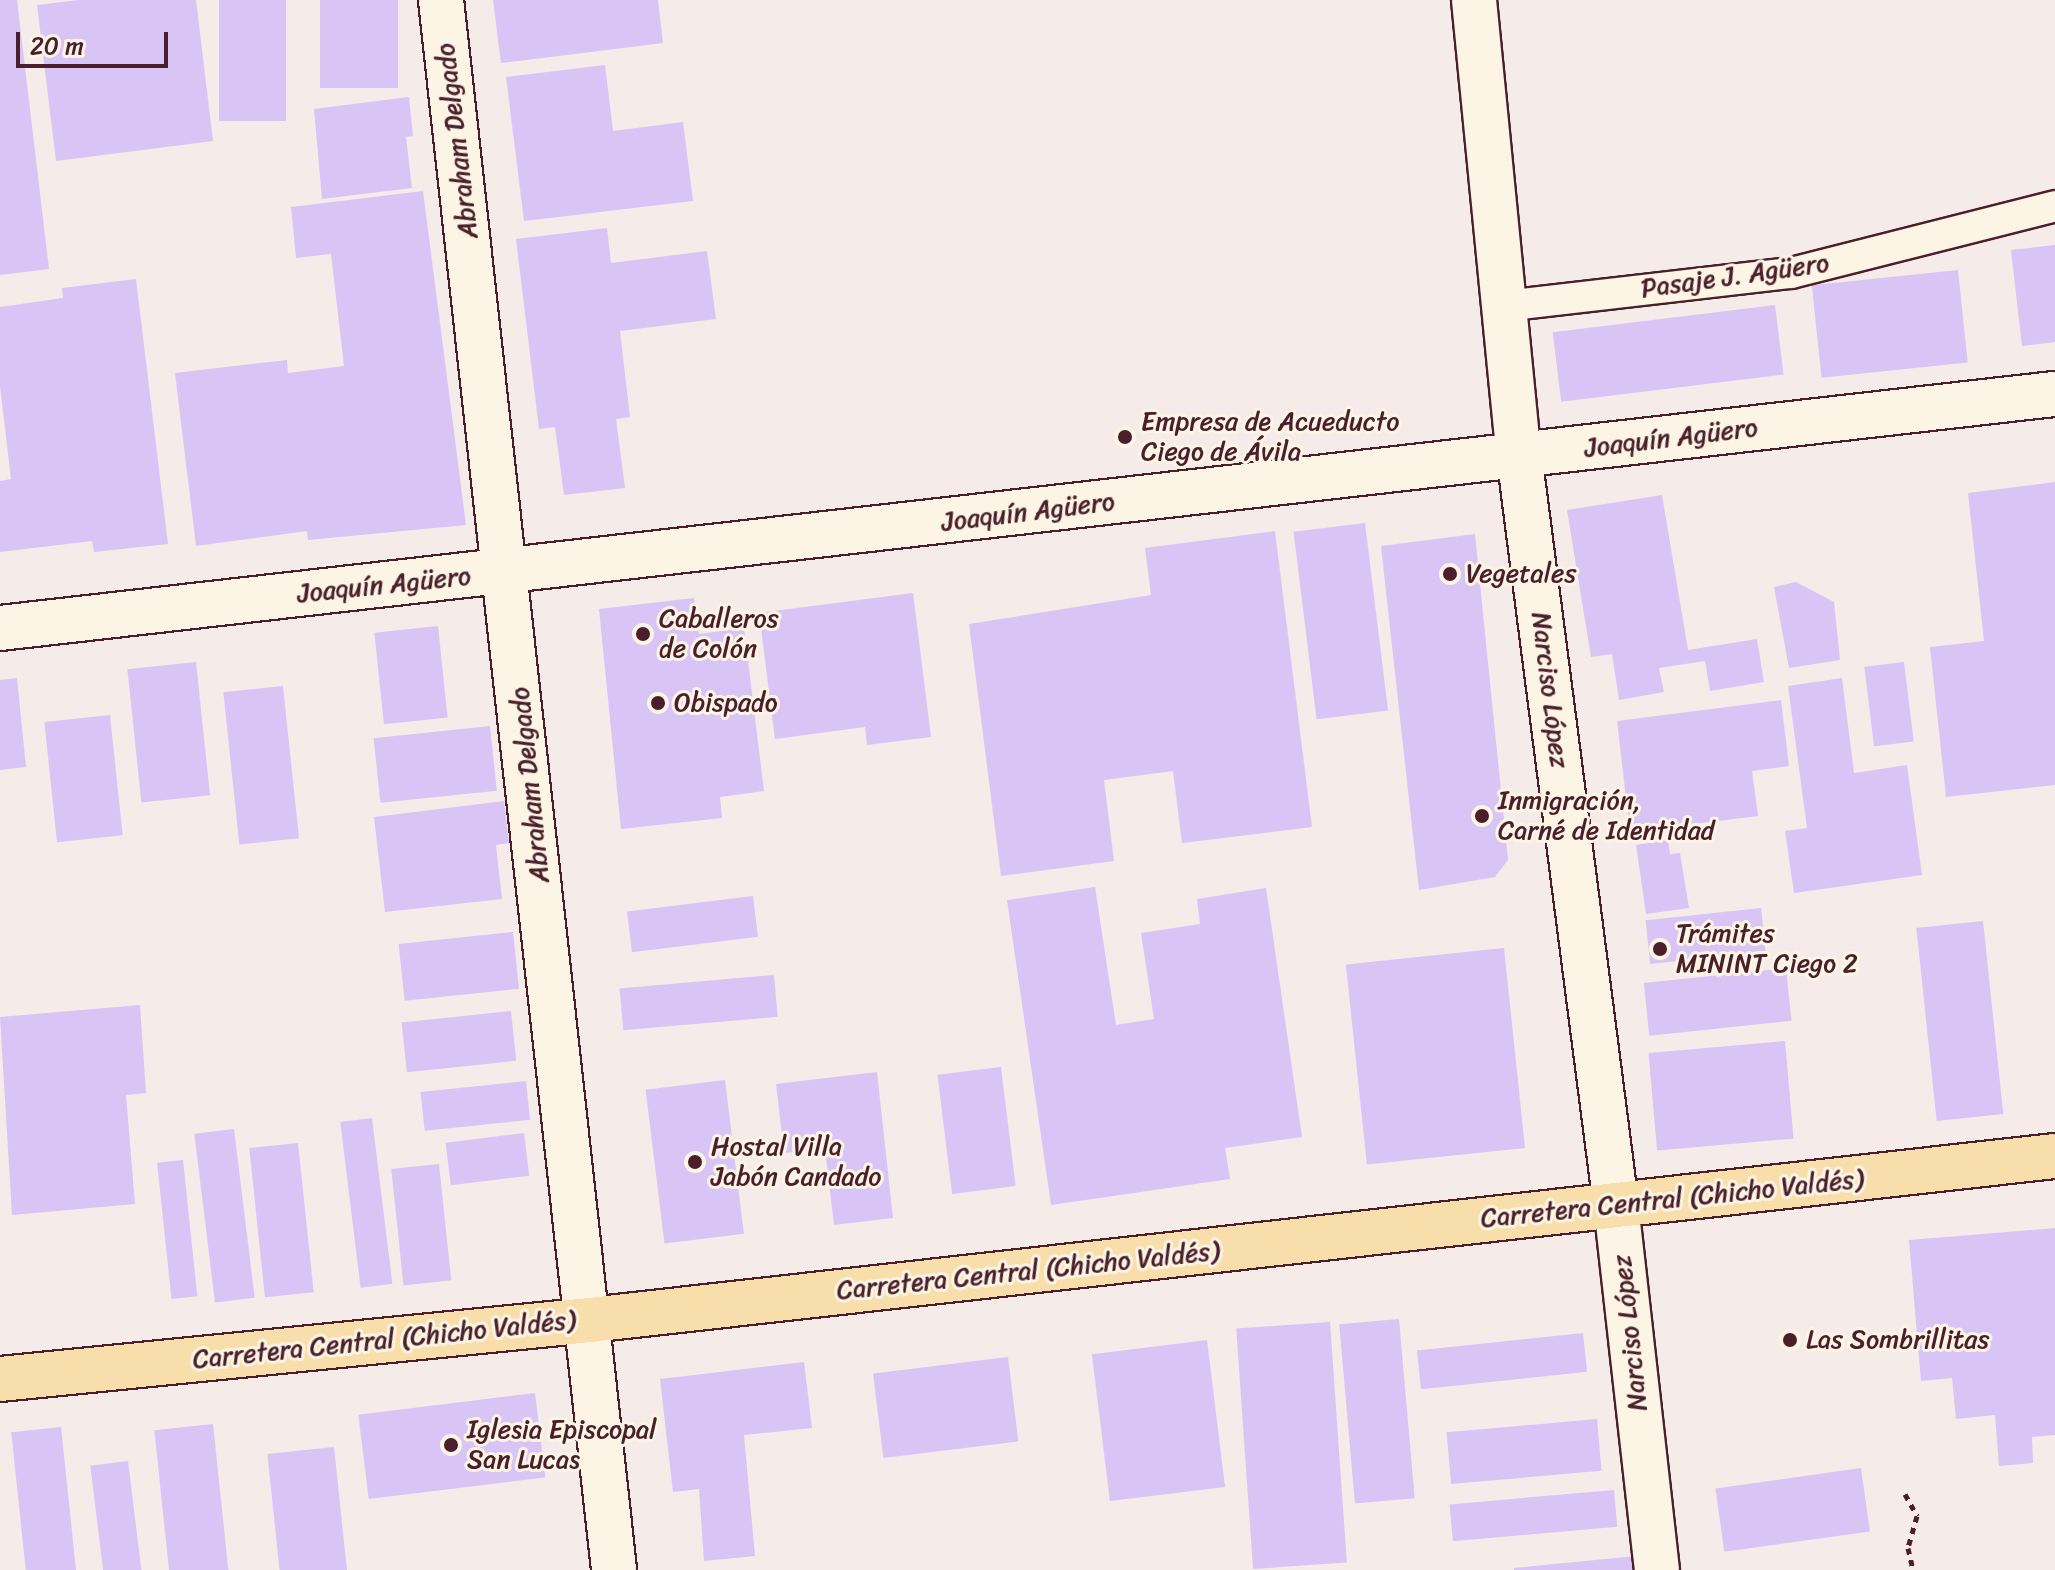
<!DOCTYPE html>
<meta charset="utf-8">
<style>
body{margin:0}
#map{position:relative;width:2055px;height:1570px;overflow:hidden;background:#f5ebe8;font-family:Sriracha,sans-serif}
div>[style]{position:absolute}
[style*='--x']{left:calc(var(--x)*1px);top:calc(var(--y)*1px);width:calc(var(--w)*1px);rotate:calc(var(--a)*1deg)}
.building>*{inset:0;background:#d8c5f6;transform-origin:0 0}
.path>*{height:5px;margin-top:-2.5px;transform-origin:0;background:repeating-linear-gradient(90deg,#4a1f2b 0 6px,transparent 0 12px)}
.roads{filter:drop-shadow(2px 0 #4a1f2b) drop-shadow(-2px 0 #4a1f2b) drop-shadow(0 2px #4a1f2b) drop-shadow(0 -2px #4a1f2b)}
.lane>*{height:30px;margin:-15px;padding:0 15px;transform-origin:15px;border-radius:15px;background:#fcf5e5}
.street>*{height:44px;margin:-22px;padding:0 22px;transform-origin:22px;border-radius:22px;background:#fcf5e5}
.secondary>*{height:44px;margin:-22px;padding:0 22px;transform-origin:22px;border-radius:22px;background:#fcf5e5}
.primary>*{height:44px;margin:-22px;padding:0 22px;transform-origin:22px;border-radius:22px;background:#f8deab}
.dots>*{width:22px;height:22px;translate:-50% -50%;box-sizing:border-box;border:4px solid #fcf5e5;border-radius:50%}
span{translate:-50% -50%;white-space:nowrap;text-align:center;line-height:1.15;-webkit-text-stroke:6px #fcf5e5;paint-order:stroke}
.street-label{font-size:26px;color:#4a1f2b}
.poi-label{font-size:26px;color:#4a1f2b}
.left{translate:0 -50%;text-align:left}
.scale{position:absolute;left:16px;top:32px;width:152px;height:36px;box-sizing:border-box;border:4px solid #4a1f2b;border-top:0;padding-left:10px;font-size:24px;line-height:28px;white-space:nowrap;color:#4a1f2b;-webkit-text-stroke:6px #fcf5e5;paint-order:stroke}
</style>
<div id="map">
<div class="building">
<i style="clip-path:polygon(0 0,17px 0,49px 269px,0 275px)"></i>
<i style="clip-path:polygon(79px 0,196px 0,213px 141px,56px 161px,37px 5px)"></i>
<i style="left:219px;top:0;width:67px;height:121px"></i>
<i style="left:320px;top:0;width:78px;height:88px"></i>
<i style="clip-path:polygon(493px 0,658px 0,663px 43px,501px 63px)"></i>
<i style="clip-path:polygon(605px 65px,613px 131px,683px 122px,693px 201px,524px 221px,506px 77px)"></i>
<i style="clip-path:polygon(409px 97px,413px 136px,406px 137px,412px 188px,322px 199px,314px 109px)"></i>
<i style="clip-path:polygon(423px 191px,466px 525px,308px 540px,307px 531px,196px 546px,175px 373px,287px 360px,288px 373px,344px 366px,331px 254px,296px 258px,291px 207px)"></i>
<i style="clip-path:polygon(607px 228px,611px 263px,707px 251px,716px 319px,620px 331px,630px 417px,616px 419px,625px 488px,564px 495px,555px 427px,539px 429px,516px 239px)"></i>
<i style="clip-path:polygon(2055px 245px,2055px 342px,2022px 346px,2011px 250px)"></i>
<i style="left:1958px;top:270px;width:93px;height:147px;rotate:84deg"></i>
<i style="clip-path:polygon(136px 279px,168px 544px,94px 552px,92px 541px,0 552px,0 481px,11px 479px,0 386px,0 307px,63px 298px,62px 288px)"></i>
<i style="left:1775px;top:305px;width:70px;height:224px;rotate:83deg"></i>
<i style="clip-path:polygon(2055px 482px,2055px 785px,1946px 797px,1930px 647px,1984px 641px,1968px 493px)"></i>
<i style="clip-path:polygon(1662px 495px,1688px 650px,1757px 639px,1764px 682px,1710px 691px,1705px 661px,1659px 668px,1664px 692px,1619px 700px,1612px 654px,1591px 657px,1567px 510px)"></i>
<i style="left:1365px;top:523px;width:189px;height:72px;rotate:83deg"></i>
<i style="clip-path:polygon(1275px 531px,1312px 827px,1182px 843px,1173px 771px,1104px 780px,1114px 861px,1001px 876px,969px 624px,1151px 595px,1145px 548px)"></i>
<i style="clip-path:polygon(1475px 534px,1508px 860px,1495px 877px,1419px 890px,1381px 546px)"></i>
<i style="clip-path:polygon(1796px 582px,1834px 602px,1840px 660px,1789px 668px,1774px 587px)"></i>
<i style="clip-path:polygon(913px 593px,931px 737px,867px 745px,865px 727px,775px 739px,759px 613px)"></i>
<i style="clip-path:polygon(694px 598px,699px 634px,744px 628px,764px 791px,720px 797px,722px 818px,621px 829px,599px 609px)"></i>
<i style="left:438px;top:626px;width:92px;height:64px;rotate:84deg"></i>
<i style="left:196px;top:662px;width:134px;height:69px;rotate:84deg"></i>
<i style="left:1904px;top:662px;width:80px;height:40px;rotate:83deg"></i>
<i style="clip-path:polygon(17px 678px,26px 767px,0 770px,0 680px)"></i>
<i style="clip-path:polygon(1842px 678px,1854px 773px,1907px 765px,1922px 875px,1794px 893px,1785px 831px,1807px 828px,1788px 686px)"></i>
<i style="left:283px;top:686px;width:153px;height:60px;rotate:84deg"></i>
<i style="clip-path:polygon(1781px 700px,1789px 766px,1752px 771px,1758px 816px,1630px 832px,1617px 721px)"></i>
<i style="left:110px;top:715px;width:121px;height:66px;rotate:84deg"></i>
<i style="left:490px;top:726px;width:65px;height:117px;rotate:84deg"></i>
<i style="clip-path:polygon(504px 801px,509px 843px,496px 845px,502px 899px,385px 912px,374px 817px)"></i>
<i style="clip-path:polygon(1668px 840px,1670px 854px,1680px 853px,1689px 908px,1646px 914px,1636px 845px)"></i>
<i style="clip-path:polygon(1095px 887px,1116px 1025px,1154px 1019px,1141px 933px,1200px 924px,1197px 899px,1266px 888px,1302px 1137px,1225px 1148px,1230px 1179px,1051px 1205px,1007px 900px)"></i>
<i style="left:753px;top:896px;width:41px;height:127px;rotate:83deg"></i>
<i style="left:1761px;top:908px;width:44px;height:116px;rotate:84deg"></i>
<i style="left:1983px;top:921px;width:194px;height:67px;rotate:84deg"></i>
<i style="left:513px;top:932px;width:57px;height:115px;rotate:84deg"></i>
<i style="left:1504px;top:948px;width:201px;height:159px;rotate:84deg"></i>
<i style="left:1786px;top:968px;width:53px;height:143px;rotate:84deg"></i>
<i style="left:774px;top:975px;width:42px;height:155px;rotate:85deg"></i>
<i style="clip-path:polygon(140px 1005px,146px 1093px,126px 1095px,135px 1204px,12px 1215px,0 1017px)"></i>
<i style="left:511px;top:1011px;width:50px;height:110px;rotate:84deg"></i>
<i style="left:1785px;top:1041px;width:98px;height:137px;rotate:85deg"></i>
<i style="left:1001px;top:1067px;width:120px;height:64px;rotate:83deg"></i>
<i style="clip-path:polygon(877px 1072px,893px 1218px,834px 1225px,825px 1149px,784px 1153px,776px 1084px)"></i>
<i style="left:725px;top:1080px;width:155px;height:80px;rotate:83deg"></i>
<i style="left:526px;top:1081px;width:39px;height:106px;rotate:84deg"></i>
<i style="left:372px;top:1118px;width:167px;height:32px;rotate:83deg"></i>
<i style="left:234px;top:1129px;width:170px;height:40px;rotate:83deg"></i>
<i style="left:524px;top:1133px;width:43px;height:79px;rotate:83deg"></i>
<i style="left:298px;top:1143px;width:150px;height:49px;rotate:84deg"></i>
<i style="left:183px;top:1160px;width:137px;height:26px;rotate:84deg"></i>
<i style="left:439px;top:1164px;width:117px;height:48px;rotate:84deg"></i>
<i style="clip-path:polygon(2055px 1228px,2055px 1435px,2032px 1437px,2033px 1463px,1999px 1466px,1995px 1415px,1956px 1419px,1952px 1378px,1921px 1381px,1909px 1240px)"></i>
<i style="left:1399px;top:1319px;width:180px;height:60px;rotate:85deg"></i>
<i style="left:1330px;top:1322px;width:241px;height:94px;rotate:86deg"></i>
<i style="left:1583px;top:1333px;width:39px;height:167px;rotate:84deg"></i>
<i style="left:1207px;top:1340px;width:148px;height:116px;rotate:83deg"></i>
<i style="left:1008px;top:1357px;width:85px;height:136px;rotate:83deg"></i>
<i style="clip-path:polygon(804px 1362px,812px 1428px,744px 1435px,755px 1556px,704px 1561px,699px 1489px,673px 1492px,660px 1379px)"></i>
<i style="left:535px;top:1393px;width:85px;height:178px;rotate:83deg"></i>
<i style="left:1597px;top:1419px;width:52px;height:151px;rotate:85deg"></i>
<i style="left:213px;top:1424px;width:147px;height:59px;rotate:84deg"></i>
<i style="left:61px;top:1427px;width:144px;height:50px;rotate:84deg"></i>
<i style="left:334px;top:1447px;width:124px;height:67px;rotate:84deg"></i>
<i style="left:128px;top:1461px;width:110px;height:38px;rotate:83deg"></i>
<i style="left:1861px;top:1468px;width:64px;height:147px;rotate:82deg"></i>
<i style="left:1614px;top:1490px;width:37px;height:165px;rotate:85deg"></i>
<i style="clip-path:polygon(1636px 1556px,1637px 1570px,1514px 1570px,1514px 1568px)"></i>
</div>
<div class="path">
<i style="--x:1905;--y:1494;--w:25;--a:61"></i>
<i style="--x:1917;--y:1516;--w:33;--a:106"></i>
<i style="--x:1908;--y:1548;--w:23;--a:77"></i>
</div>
<div class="roads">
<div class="lane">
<i style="--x:1505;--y:306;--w:288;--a:-6.6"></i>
<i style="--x:1791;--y:273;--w:272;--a:-14.2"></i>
</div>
<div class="street">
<i style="--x:1474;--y:0;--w:457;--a:84.4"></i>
<i style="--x:1519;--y:455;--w:756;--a:82.63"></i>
<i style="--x:0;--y:628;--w:2068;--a:-6.5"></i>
</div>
<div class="secondary">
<i style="--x:441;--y:0;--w:1580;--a:83.71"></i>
<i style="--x:1616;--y:1205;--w:367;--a:83.6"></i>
</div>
<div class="primary">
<i style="--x:0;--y:1379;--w:593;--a:-5.71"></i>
<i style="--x:590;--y:1320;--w:1474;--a:-6.39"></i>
</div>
</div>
<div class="dots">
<i style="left:1125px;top:437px;background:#4a1f2b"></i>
<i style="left:1450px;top:574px;background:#4a1f2b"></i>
<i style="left:643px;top:634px;background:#4a1f2b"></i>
<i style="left:658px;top:703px;background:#4a1f2b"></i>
<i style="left:1482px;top:816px;background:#4a1f2b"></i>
<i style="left:1660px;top:949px;background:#4a1f2b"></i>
<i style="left:695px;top:1162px;background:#4a1f2b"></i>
<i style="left:1790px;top:1340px;background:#4a1f2b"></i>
<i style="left:451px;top:1445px;background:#4a1f2b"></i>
</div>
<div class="street-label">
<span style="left:457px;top:141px;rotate:-97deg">Abraham Delgado</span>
<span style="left:1735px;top:276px;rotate:-8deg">Pasaje J. Agüero</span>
<span style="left:1671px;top:438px;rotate:-7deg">Joaquín Agüero</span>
<span style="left:1028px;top:512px;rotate:-7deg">Joaquín Agüero</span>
<span style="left:384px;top:585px;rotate:-6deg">Joaquín Agüero</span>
<span style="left:1550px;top:690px;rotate:83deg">Narciso López</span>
<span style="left:530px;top:785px;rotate:-96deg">Abraham Delgado</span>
<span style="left:1672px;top:1199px;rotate:-6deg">Carretera Central (Chicho Valdés)</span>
<span style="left:1028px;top:1271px;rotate:-6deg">Carretera Central (Chicho Valdés)</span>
<span style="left:1630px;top:1333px;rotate:-96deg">Narciso López</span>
<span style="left:384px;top:1340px;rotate:-6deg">Carretera Central (Chicho Valdés)</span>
</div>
<div class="poi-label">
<span class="left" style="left:1141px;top:437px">Empresa de Acueducto<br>Ciego de Ávila</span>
<span class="left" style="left:1466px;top:574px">Vegetales</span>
<span class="left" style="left:659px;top:634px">Caballeros<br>de Colón</span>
<span class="left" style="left:674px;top:703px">Obispado</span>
<span class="left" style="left:1498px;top:816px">Inmigración,<br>Carné de Identidad</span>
<span class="left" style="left:1676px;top:949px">Trámites<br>MININT Ciego 2</span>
<span class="left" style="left:711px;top:1162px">Hostal Villa<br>Jabón Candado</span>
<span class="left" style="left:1806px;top:1340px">Las Sombrillitas</span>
<span class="left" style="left:467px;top:1445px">Iglesia Episcopal<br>San Lucas</span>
</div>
<div class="scale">20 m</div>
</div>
